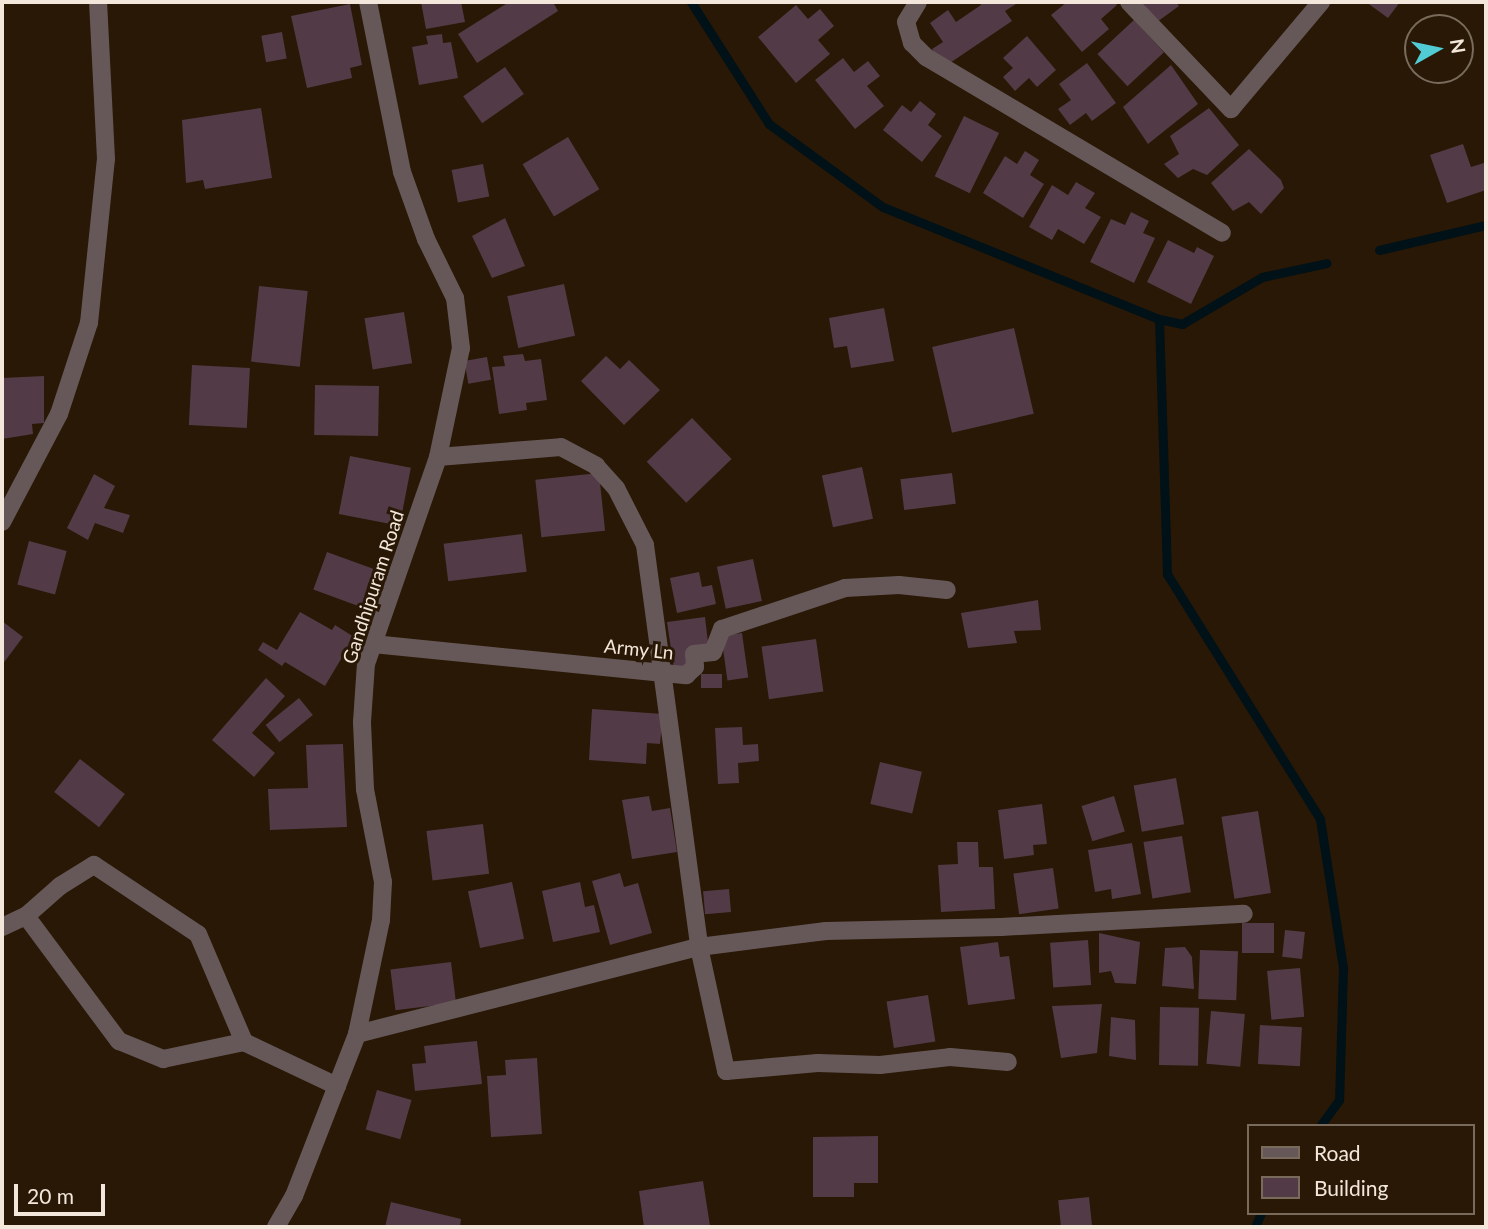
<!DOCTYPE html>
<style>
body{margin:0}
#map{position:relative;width:1488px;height:1229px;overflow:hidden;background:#281805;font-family:Lato,sans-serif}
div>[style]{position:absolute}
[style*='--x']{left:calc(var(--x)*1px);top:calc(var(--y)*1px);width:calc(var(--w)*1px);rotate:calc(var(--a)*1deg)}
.stream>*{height:9px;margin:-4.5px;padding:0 4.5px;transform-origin:4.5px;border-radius:4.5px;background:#001118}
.building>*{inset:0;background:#523a47;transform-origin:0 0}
.street>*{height:18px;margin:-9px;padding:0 9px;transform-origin:9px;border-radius:9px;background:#665859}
span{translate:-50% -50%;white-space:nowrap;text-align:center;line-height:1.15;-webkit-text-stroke:6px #281805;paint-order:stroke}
.street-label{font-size:19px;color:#f3e7db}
.frame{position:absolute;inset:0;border:4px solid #f3e7db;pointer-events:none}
.legend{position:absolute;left:1247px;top:1124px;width:228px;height:91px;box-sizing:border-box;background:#281805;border:2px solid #796b5b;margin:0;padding:9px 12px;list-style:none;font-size:21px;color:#f3e7db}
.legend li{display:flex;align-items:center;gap:14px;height:35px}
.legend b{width:35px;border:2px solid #796b5b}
.north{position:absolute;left:1404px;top:14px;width:70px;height:70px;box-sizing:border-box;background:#281805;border:2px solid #796b5b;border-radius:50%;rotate:81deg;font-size:19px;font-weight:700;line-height:28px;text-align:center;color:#f3e7db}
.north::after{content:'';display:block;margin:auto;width:24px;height:32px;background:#51ccd4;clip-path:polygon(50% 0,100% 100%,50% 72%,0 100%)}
.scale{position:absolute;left:14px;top:1184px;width:91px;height:32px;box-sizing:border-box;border:4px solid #f3e7db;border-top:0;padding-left:9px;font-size:21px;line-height:24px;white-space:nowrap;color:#f3e7db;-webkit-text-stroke:5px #281805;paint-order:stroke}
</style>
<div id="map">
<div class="stream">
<i style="--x:691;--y:2;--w:145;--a:57.4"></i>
<i style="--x:769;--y:124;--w:141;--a:36.1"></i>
<i style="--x:883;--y:207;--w:298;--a:22.1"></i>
<i style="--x:1159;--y:319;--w:24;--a:12"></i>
<i style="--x:1182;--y:324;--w:93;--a:-30.4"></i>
<i style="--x:1262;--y:277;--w:66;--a:-12.2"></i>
<i style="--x:1379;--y:250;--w:110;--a:-13.2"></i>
<i style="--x:1159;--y:319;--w:255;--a:88.2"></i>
<i style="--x:1167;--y:574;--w:289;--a:58"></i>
<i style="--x:1320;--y:819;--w:151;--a:81.2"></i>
<i style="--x:1343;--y:968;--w:132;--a:91.7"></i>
<i style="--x:1339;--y:1100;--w:32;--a:126"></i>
<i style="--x:1255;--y:1227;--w:15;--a:-67"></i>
</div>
<div class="building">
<i style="clip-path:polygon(421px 2px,461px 2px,465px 22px,426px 29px)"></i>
<i style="clip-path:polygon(509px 2px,553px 2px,558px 11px,477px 63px,458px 34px)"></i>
<i style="clip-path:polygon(979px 2px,1019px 2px,1005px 11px,1012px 21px,944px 67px,932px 49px,943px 42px,930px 23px,948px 10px,956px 22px,981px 5px)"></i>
<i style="clip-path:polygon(1067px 2px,1114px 2px,1117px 5px,1101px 19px,1109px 29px,1082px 52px,1051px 15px)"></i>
<i style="clip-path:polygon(1142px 2px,1176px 2px,1179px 6px,1157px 22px)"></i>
<i style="clip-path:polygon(1366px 2px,1400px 2px,1388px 18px)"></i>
<i style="clip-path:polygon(350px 4px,362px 65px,350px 68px,352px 78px,307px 88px,291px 16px)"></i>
<i style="clip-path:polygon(796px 5px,808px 19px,820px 9px,834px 26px,818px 40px,830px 54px,796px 83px,758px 37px)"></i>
<i style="left:1134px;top:20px;width:44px;height:50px;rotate:47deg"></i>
<i style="left:282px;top:32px;width:27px;height:21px;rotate:80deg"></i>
<i style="clip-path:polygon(442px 34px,443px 43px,451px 42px,458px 78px,419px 85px,412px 47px,428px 44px,426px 36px)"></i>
<i style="clip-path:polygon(1027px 36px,1056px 70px,1037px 87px,1029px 78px,1015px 91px,1003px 77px,1013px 68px,1003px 58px)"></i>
<i style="clip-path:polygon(843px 58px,854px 72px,868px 61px,880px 76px,867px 86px,884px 106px,855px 129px,815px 80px)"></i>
<i style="clip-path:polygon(1087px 63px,1116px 103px,1092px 121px,1086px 113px,1070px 125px,1058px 109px,1071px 100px,1059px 84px)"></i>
<i style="clip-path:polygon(1171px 65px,1198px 104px,1148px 144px,1123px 107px)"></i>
<i style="left:505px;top:67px;width:33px;height:51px;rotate:55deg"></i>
<i style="clip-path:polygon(920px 101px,936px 114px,928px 125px,942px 136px,922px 162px,883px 130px,902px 105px,911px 112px)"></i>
<i style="clip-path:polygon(261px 108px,272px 178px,205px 189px,203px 180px,186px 183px,182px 120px)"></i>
<i style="clip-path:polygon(1209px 108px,1239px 145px,1207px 175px,1193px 169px,1178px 178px,1164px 164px,1179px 154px,1170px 136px)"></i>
<i style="left:964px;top:116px;width:39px;height:67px;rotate:26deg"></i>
<i style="left:568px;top:137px;width:61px;height:53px;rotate:59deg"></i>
<i style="clip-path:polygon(1463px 144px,1471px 167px,1484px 163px,1486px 190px,1447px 203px,1430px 155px)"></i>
<i style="clip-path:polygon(1249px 149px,1281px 180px,1284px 188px,1261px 214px,1249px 202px,1233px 211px,1211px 183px)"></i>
<i style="clip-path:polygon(1025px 151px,1039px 160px,1030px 175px,1044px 184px,1023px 218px,983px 193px,1005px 156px,1017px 164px)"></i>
<i style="left:483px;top:164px;width:33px;height:32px;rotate:79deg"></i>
<i style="clip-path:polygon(1076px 182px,1095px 193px,1085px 208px,1101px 217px,1084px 244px,1058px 229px,1052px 240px,1029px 227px,1052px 185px,1068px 195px)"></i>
<i style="clip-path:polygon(1131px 212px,1149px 221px,1143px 233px,1155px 238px,1134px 283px,1090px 262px,1111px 219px,1125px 225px)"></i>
<i style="clip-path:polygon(505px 218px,525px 266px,492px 278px,472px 236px)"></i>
<i style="clip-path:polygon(1168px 240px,1194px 253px,1197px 247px,1214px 256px,1191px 304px,1147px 282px)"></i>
<i style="left:564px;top:284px;width:53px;height:58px;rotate:78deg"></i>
<i style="left:259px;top:286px;width:49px;height:76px;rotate:6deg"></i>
<i style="clip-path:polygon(884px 308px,894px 361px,851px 368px,847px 346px,834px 348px,829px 318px)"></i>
<i style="left:404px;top:312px;width:52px;height:40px;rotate:81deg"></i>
<i style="left:1014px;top:328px;width:88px;height:84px;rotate:77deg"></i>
<i style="clip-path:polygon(523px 354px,525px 361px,541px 359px,547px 400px,526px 403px,527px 410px,499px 414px,492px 367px,505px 366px,503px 356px)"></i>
<i style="clip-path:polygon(606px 356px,620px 369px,629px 360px,660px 390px,624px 425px,581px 381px)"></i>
<i style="left:487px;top:357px;width:23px;height:23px;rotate:80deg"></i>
<i style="left:192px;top:365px;width:58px;height:60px;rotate:3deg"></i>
<i style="clip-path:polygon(44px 376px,44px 423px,32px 424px,33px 434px,2px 439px,2px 378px)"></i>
<i style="left:315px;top:385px;width:64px;height:50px;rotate:1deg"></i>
<i style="left:692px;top:418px;width:57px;height:63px;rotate:46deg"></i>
<i style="left:350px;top:456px;width:62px;height:59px;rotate:11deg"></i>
<i style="left:862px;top:467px;width:53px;height:41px;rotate:78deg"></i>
<i style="left:599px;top:473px;width:58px;height:64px;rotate:84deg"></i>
<i style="left:952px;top:473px;width:31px;height:52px;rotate:83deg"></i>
<i style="clip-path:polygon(94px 474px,115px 486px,104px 508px,130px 515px,123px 533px,95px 523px,88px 540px,67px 528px)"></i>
<i style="left:522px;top:534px;width:38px;height:79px;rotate:83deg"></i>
<i style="left:29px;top:541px;width:39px;height:45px;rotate:15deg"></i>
<i style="left:327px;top:552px;width:55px;height:40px;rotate:20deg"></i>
<i style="left:753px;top:559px;width:43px;height:37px;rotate:78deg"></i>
<i style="clip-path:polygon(699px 572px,702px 587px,712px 585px,716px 604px,677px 613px,670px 578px)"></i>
<i style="clip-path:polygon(1038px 600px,1041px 630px,1014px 631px,1017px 643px,968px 648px,961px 613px)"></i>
<i style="clip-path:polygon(300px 612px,332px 630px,335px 625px,354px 637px,325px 686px,285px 662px,282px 666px,258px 650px,263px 642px,277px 650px)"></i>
<i style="clip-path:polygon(705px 617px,709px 651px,694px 666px,674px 669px,667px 622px)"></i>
<i style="clip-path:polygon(2px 621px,23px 637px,2px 665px)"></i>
<i style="left:742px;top:633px;width:45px;height:21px;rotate:82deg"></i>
<i style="left:816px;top:639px;width:53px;height:55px;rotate:82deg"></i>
<i style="left:701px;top:674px;width:21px;height:14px"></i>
<i style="clip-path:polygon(266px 678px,285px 696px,252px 733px,275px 753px,254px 777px,212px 740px)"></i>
<i style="left:299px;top:698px;width:22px;height:43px;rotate:51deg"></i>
<i style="clip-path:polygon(592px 709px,663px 714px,660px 744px,647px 743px,646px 764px,589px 760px)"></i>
<i style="clip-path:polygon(742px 727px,743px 745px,758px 744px,759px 761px,738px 763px,739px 783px,718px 784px,715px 728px)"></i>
<i style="clip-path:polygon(343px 744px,347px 827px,270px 830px,268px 789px,308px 788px,306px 745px)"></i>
<i style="left:80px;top:759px;width:57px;height:42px;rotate:38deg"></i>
<i style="left:880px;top:762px;width:43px;height:43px;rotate:13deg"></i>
<i style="left:1176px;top:778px;width:47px;height:43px;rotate:80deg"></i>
<i style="clip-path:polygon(649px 796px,652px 811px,670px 808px,677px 852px,632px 859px,622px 800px)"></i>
<i style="left:1114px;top:796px;width:37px;height:34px;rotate:73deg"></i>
<i style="clip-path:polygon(1042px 804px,1047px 844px,1033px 845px,1034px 855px,1004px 859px,998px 810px)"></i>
<i style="left:1258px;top:811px;width:83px;height:37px;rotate:81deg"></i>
<i style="left:483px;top:824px;width:50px;height:57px;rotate:83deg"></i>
<i style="left:1182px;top:836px;width:57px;height:39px;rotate:81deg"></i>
<i style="clip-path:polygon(957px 842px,978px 842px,979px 867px,993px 867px,995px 909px,941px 912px,938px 865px,958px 864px)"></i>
<i style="clip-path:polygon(1132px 843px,1141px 894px,1112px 899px,1111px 889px,1095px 892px,1088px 850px)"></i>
<i style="left:1053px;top:868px;width:41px;height:40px;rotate:82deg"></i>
<i style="clip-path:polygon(620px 873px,624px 887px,638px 883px,652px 933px,610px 945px,592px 881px)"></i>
<i style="left:512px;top:882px;width:58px;height:45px;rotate:78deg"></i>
<i style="clip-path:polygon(580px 882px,585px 907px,594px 905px,600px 932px,553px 942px,542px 891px)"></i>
<i style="left:729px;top:889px;width:23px;height:26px;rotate:85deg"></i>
<i style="left:1242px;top:923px;width:32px;height:30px"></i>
<i style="left:1285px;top:930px;width:20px;height:27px;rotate:6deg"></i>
<i style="clip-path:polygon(1099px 933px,1140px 942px,1136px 984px,1115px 983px,1111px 971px,1099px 973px)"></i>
<i style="left:1088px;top:940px;width:45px;height:38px;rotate:86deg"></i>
<i style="clip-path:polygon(998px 942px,1000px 957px,1009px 956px,1015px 999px,968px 1005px,960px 947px)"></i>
<i style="clip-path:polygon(1185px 947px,1192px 957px,1194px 989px,1162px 986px,1165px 948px)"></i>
<i style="left:1200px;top:950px;width:38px;height:49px;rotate:2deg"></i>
<i style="left:451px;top:962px;width:41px;height:61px;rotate:83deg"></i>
<i style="left:1300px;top:968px;width:49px;height:33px;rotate:85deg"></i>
<i style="left:928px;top:995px;width:47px;height:42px;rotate:81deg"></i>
<i style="clip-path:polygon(1102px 1004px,1097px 1053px,1061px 1058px,1052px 1006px)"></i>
<i style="left:1160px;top:1007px;width:39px;height:58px;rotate:1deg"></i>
<i style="left:1211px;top:1011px;width:34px;height:53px;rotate:5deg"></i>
<i style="clip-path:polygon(1111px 1017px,1135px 1020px,1136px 1060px,1109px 1056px)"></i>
<i style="left:1260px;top:1025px;width:42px;height:39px;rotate:3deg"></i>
<i style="clip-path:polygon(477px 1041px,482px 1084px,415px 1091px,412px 1064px,426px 1063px,424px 1046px)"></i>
<i style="clip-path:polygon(537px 1058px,542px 1134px,491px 1137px,487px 1076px,506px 1075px,505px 1060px)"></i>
<i style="left:377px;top:1090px;width:36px;height:41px;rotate:16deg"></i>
<i style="clip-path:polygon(878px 1136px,878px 1183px,854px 1183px,854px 1197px,813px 1197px,813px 1137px)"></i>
<i style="clip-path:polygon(703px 1181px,710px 1226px,644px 1227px,639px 1191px)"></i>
<i style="left:1089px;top:1197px;width:30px;height:31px;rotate:84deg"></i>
<i style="clip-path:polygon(391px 1202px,461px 1219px,460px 1227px,385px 1227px)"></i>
</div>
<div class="street">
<i style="--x:918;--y:2;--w:23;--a:121"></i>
<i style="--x:906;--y:22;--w:22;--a:74"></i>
<i style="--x:912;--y:43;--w:20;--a:45"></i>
<i style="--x:926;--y:57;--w:344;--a:30.7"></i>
<i style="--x:1129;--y:2;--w:148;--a:46.4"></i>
<i style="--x:1231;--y:109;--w:140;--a:-49.9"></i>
<i style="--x:438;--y:457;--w:123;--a:-4.6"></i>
<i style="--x:561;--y:447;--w:40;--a:28"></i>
<i style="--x:596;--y:466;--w:30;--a:48"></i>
<i style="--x:616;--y:488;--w:64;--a:63"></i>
<i style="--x:645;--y:545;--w:406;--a:82.3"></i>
<i style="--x:699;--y:947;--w:127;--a:77.7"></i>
<i style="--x:726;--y:1071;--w:92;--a:-5"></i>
<i style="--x:818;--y:1063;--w:62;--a:1.8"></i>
<i style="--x:880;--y:1065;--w:70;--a:-6.5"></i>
<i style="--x:950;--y:1057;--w:58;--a:4.9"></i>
<i style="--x:2;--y:522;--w:122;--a:-62.2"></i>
<i style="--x:59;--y:414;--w:96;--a:-71.8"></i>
<i style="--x:89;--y:323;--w:165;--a:-84.1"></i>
<i style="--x:106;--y:159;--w:157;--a:-92.9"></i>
<i style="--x:373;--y:644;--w:315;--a:5.7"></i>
<i style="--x:686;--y:675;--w:12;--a:-42"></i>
<i style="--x:695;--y:667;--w:13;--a:-94"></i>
<i style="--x:694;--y:654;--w:19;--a:-6"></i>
<i style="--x:713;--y:652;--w:25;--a:-69"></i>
<i style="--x:722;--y:629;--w:130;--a:-18.4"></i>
<i style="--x:845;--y:588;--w:54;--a:-3.2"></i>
<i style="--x:899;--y:585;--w:48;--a:5.9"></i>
<i style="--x:26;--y:916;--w:156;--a:53.4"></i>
<i style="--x:119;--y:1041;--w:48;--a:22.2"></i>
<i style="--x:163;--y:1059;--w:83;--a:-11.9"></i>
<i style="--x:2;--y:927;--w:26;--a:-25"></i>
<i style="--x:26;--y:916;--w:45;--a:-41.4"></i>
<i style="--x:60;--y:886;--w:40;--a:-32"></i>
<i style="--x:94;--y:865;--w:125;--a:33.6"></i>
<i style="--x:198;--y:934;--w:117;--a:66.9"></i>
<i style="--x:244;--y:1042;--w:103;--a:25.3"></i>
<i style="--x:357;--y:1034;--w:353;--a:-14.3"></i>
<i style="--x:699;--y:947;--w:128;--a:-7.2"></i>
<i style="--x:826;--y:931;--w:175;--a:-1.3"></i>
<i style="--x:1001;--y:927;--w:243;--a:-3.1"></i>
<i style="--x:276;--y:1227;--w:36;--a:-60"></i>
<i style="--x:294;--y:1196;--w:174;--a:-68.7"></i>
<i style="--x:357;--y:1034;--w:116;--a:-78.1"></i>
<i style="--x:381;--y:920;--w:38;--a:-87"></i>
<i style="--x:383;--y:882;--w:95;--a:-101"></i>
<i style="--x:365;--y:789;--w:67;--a:-92.6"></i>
<i style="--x:362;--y:722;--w:58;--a:-86.1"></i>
<i style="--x:366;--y:664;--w:219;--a:-70.8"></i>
<i style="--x:438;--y:457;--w:111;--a:-78.1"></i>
<i style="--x:461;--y:348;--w:50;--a:-96.8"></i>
<i style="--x:455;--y:298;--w:66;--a:-116.2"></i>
<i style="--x:426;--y:239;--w:71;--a:-109.7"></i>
<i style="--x:402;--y:172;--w:173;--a:-101.3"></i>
</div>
<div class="street-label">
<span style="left:373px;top:587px;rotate:-72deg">Gandhipuram Road</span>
<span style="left:639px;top:649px;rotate:6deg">Army Ln</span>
</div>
<div class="frame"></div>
<ul class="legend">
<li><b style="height:9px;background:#665859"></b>Road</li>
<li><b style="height:19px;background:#523a47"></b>Building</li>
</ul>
<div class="north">N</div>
<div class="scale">20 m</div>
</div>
